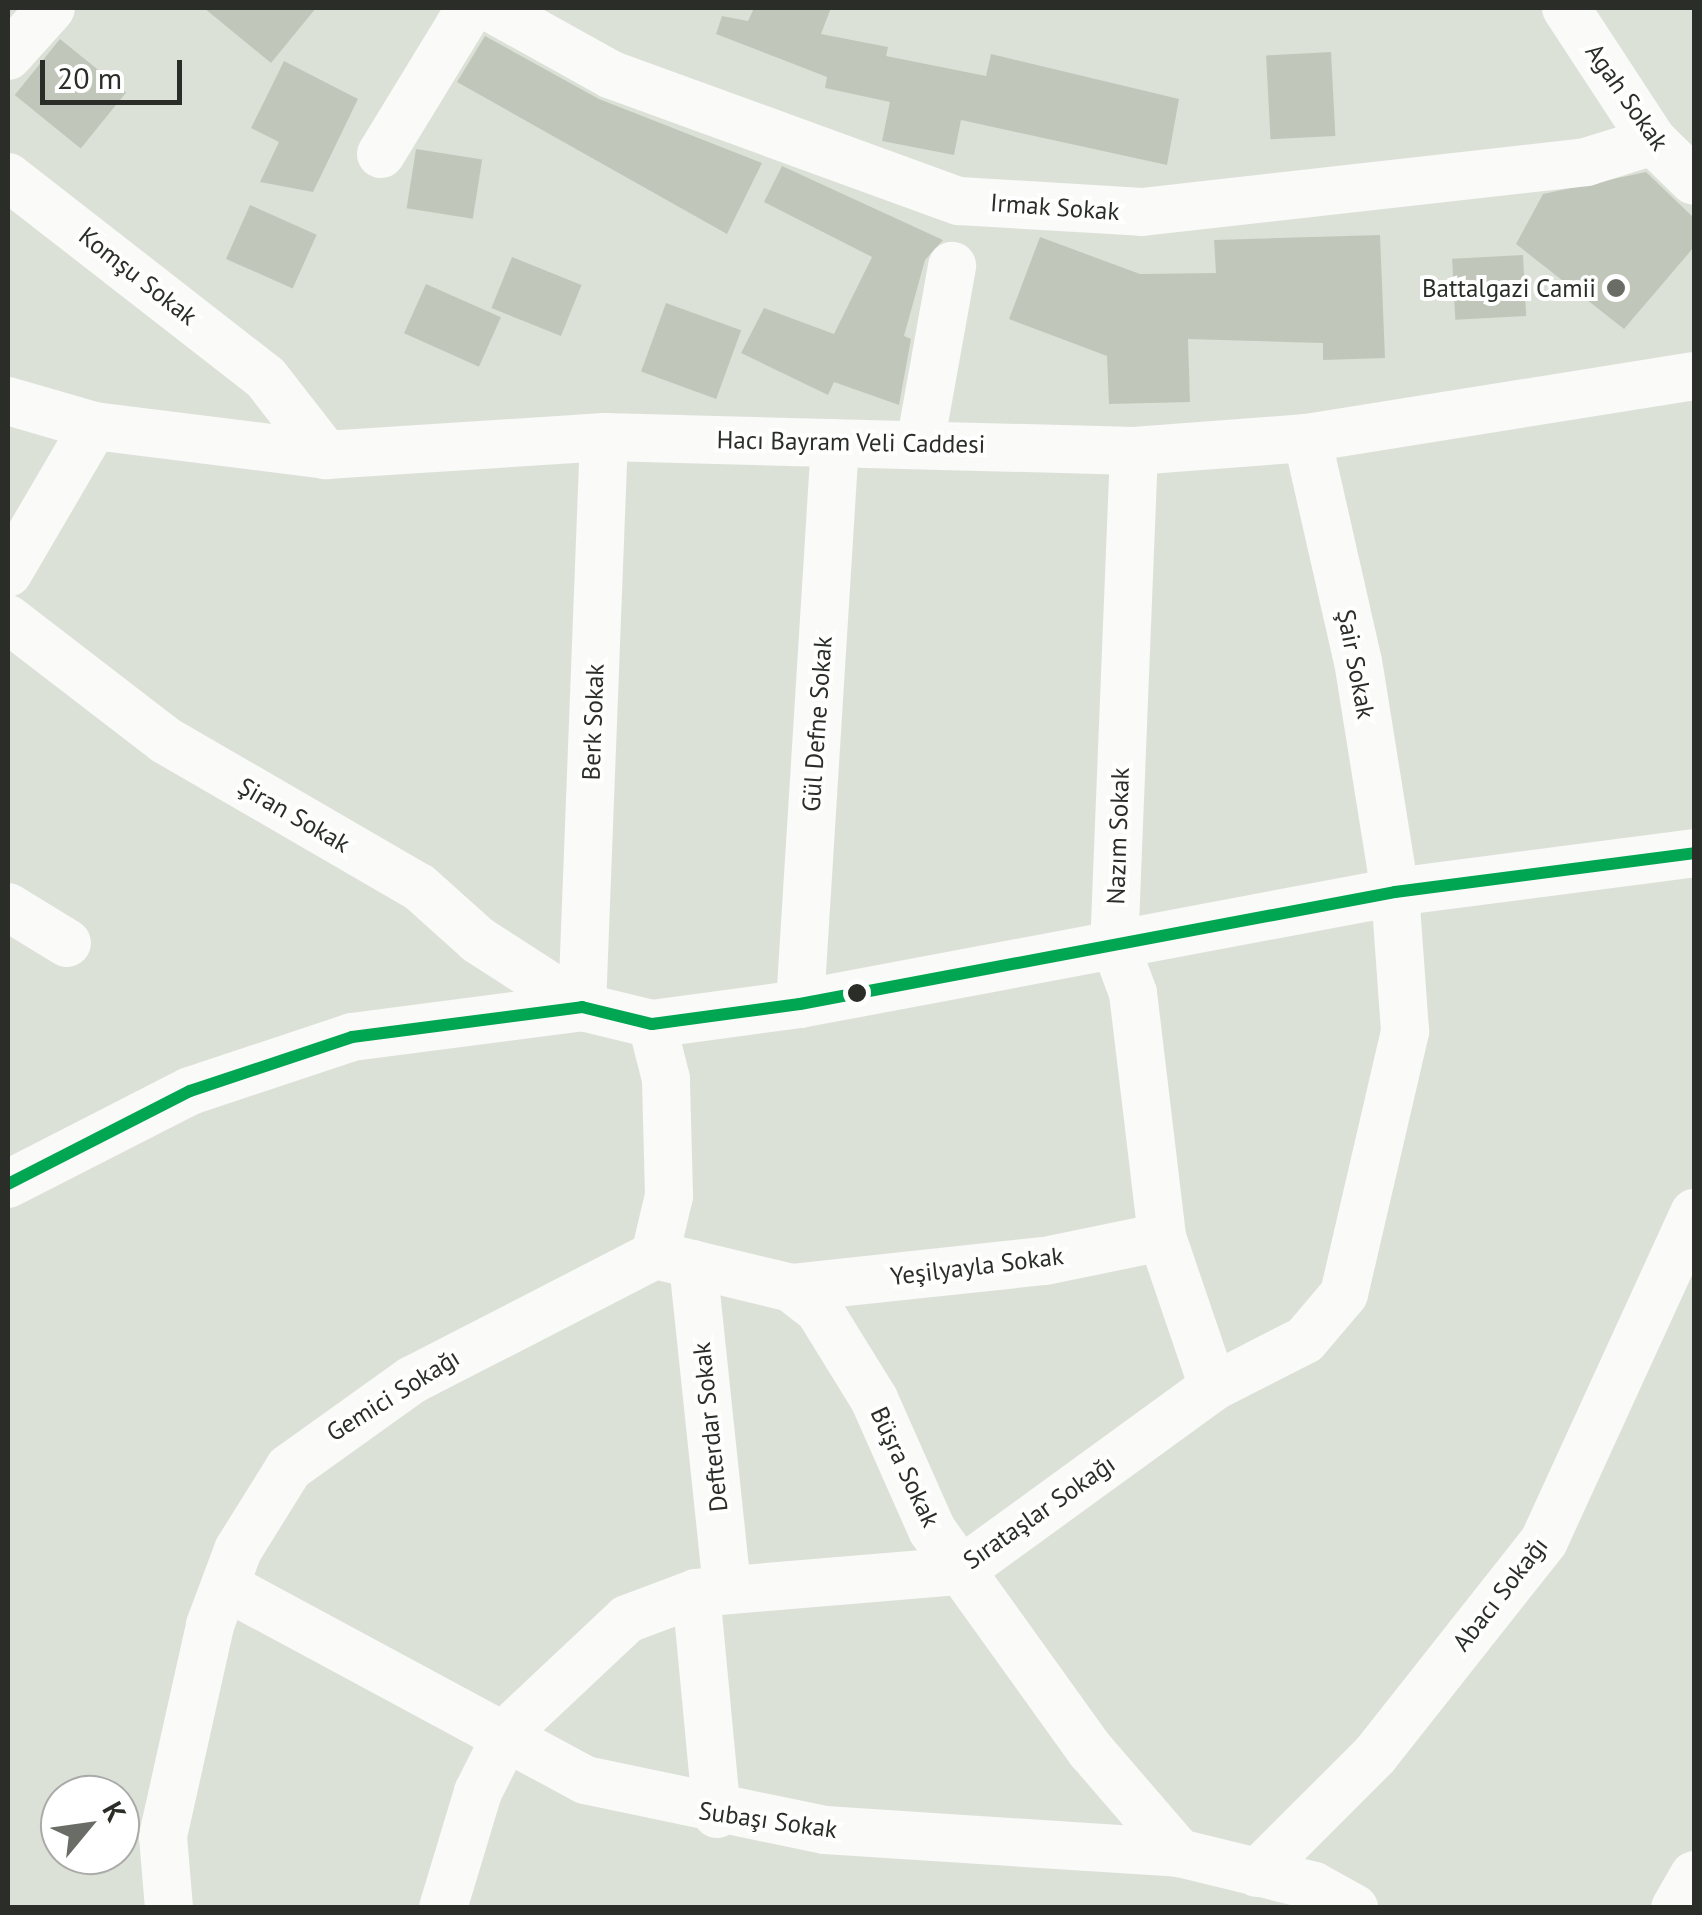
<!DOCTYPE html>
<meta charset="utf-8">
<style>
body{margin:0}
#map{position:relative;width:1702px;height:1915px;overflow:hidden;background:#dce1d8;font-family:"PT Sans",sans-serif}
div>[style]{position:absolute}
[style*='--x']{left:calc(var(--x)*1px);top:calc(var(--y)*1px);width:calc(var(--w)*1px);rotate:calc(var(--a)*1deg)}
.building>*{inset:0;background:#c0c7ba;transform-origin:0 0}
.minor>*{height:48px;margin:-24px;padding:0 24px;transform-origin:24px;border-radius:24px;background:#fafaf9}
.bus-1>*{height:12px;margin:-6px;padding:0 6px;transform-origin:6px;border-radius:6px;background:#00a651}
.dots>*{width:28px;height:28px;translate:-50% -50%;box-sizing:border-box;border:5px solid #fff;border-radius:50%}
span{translate:-50% -50%;white-space:nowrap;text-align:center;line-height:1.15;-webkit-text-stroke:8px #fff;paint-order:stroke}
.street-label{font-size:25px;color:#2b2e28}
.poi-label{font-size:25px;color:#2b2e28}
.right{translate:-100% -50%;text-align:right}
.frame{position:absolute;inset:0;border:10px solid #2b2e28;pointer-events:none}
.north{position:absolute;left:40px;top:1775px;width:100px;height:100px;box-sizing:border-box;background:#fff;border:2px solid #aaaba9;border-radius:50%;rotate:61deg;font-size:28px;font-weight:700;line-height:40px;text-align:center;color:#2b2e28}
.north::after{content:'';display:block;margin:auto;width:35px;height:45px;background:#696d66;clip-path:polygon(50% 0,100% 100%,50% 72%,0 100%)}
.scale{position:absolute;left:40px;top:60px;width:142px;height:45px;box-sizing:border-box;border:5px solid #2b2e28;border-top:0;padding-left:12px;font-size:30px;line-height:35px;white-space:nowrap;color:#2b2e28;-webkit-text-stroke:8px #fff;paint-order:stroke}
</style>
<div id="map">
<div class="building">
<i style="clip-path:polygon(204px 8px,316px 8px,271px 63px)"></i>
<i style="clip-path:polygon(754px 8px,831px 8px,821px 34px,888px 47px,886px 56px,986px 76px,991px 54px,1179px 99px,1167px 165px,961px 120px,954px 155px,882px 141px,890px 102px,825px 88px,827px 77px,716px 34px,722px 16px,748px 21px)"></i>
<i style="clip-path:polygon(485px 36px,599px 99px,762px 163px,727px 234px,457px 82px)"></i>
<i style="left:60px;top:39px;width:85px;height:72px;rotate:39deg"></i>
<i style="left:1331px;top:52px;width:84px;height:65px;rotate:87deg"></i>
<i style="clip-path:polygon(284px 61px,358px 99px,313px 192px,260px 182px,279px 142px,251px 128px)"></i>
<i style="left:416px;top:149px;width:67px;height:60px;rotate:9deg"></i>
<i style="clip-path:polygon(782px 166px,943px 240px,925px 260px,904px 336px,911px 339px,899px 405px,834px 382px,828px 395px,741px 353px,764px 308px,834px 334px,872px 257px,764px 202px)"></i>
<i style="clip-path:polygon(1646px 172px,1694px 218px,1694px 247px,1624px 329px,1516px 244px,1543px 194px)"></i>
<i style="left:250px;top:205px;width:73px;height:59px;rotate:24deg"></i>
<i style="clip-path:polygon(1380px 235px,1385px 358px,1323px 360px,1323px 343px,1188px 339px,1190px 402px,1109px 404px,1107px 356px,1009px 319px,1040px 237px,1140px 274px,1216px 273px,1214px 240px)"></i>
<i style="left:1523px;top:255px;width:61px;height:71px;rotate:87deg"></i>
<i style="left:512px;top:257px;width:75px;height:55px;rotate:22deg"></i>
<i style="left:426px;top:284px;width:82px;height:54px;rotate:24deg"></i>
<i style="left:666px;top:303px;width:80px;height:73px;rotate:20deg"></i>
</div>
<div class="minor">
<i style="--x:491;--y:8;--w:138;--a:29"></i>
<i style="--x:612;--y:75;--w:369;--a:20"></i>
<i style="--x:959;--y:201;--w:183;--a:3.4"></i>
<i style="--x:1142;--y:212;--w:447;--a:-6.4"></i>
<i style="--x:1586;--y:162;--w:70;--a:-17.4"></i>
<i style="--x:1566;--y:8;--w:159;--a:56.8"></i>
<i style="--x:1653;--y:141;--w:57;--a:44.3"></i>
<i style="--x:8;--y:56;--w:64;--a:-48.1"></i>
<i style="--x:381;--y:154;--w:171;--a:-58.6"></i>
<i style="--x:8;--y:177;--w:327;--a:37.9"></i>
<i style="--x:266;--y:378;--w:98;--a:52.1"></i>
<i style="--x:8;--y:401;--w:90;--a:16.2"></i>
<i style="--x:94;--y:426;--w:234;--a:7.1"></i>
<i style="--x:326;--y:455;--w:279;--a:-3.7"></i>
<i style="--x:604;--y:437;--w:530;--a:1.51"></i>
<i style="--x:1134;--y:451;--w:173;--a:-4.3"></i>
<i style="--x:1307;--y:438;--w:392;--a:-9.1"></i>
<i style="--x:921;--y:439;--w:176;--a:-79.8"></i>
<i style="--x:1134;--y:451;--w:491;--a:92.3"></i>
<i style="--x:1114;--y:942;--w:54;--a:69.6"></i>
<i style="--x:1133;--y:993;--w:246;--a:83.2"></i>
<i style="--x:1162;--y:1237;--w:158;--a:71.2"></i>
<i style="--x:8;--y:573;--w:170;--a:-59.7"></i>
<i style="--x:8;--y:619;--w:198;--a:37.6"></i>
<i style="--x:165;--y:740;--w:293;--a:30.1"></i>
<i style="--x:419;--y:887;--w:79;--a:41.9"></i>
<i style="--x:478;--y:940;--w:124;--a:32.8"></i>
<i style="--x:8;--y:907;--w:69;--a:31.4"></i>
<i style="--x:800;--y:1004;--w:562;--a:-86.43"></i>
<i style="--x:582;--y:1007;--w:570;--a:-87.79"></i>
<i style="--x:8;--y:1184;--w:204;--a:-27.1"></i>
<i style="--x:190;--y:1091;--w:171;--a:-18.4"></i>
<i style="--x:352;--y:1037;--w:232;--a:-7.4"></i>
<i style="--x:582;--y:1007;--w:72;--a:13.7"></i>
<i style="--x:652;--y:1024;--w:149;--a:-7.7"></i>
<i style="--x:800;--y:1004;--w:605;--a:-10.66"></i>
<i style="--x:1395;--y:892;--w:302;--a:-7.4"></i>
<i style="--x:655;--y:1255;--w:140;--a:13.6"></i>
<i style="--x:791;--y:1288;--w:36;--a:38"></i>
<i style="--x:819;--y:1310;--w:105;--a:58.3"></i>
<i style="--x:874;--y:1399;--w:143;--a:66.1"></i>
<i style="--x:932;--y:1530;--w:272;--a:54.3"></i>
<i style="--x:1091;--y:1751;--w:135;--a:49.2"></i>
<i style="--x:693;--y:1264;--w:327;--a:84"></i>
<i style="--x:791;--y:1288;--w:255;--a:-6.1"></i>
<i style="--x:1045;--y:1261;--w:119;--a:-11.6"></i>
<i style="--x:225;--y:1586;--w:409;--a:28.3"></i>
<i style="--x:585;--y:1780;--w:245;--a:11.8"></i>
<i style="--x:825;--y:1830;--w:355;--a:3.7"></i>
<i style="--x:1179;--y:1853;--w:139;--a:13.7"></i>
<i style="--x:1314;--y:1886;--w:46;--a:28.8"></i>
<i style="--x:696;--y:1593;--w:222;--a:84.6"></i>
<i style="--x:1257;--y:1873;--w:167;--a:-45"></i>
<i style="--x:1375;--y:1755;--w:273;--a:-51.7"></i>
<i style="--x:1544;--y:1541;--w:361;--a:-65.4"></i>
<i style="--x:169;--y:1908;--w:72;--a:-94.8"></i>
<i style="--x:163;--y:1836;--w:216;--a:-77.4"></i>
<i style="--x:210;--y:1625;--w:80;--a:-69.5"></i>
<i style="--x:238;--y:1550;--w:97;--a:-58.1"></i>
<i style="--x:289;--y:1468;--w:151;--a:-35.6"></i>
<i style="--x:412;--y:1380;--w:273;--a:-27.2"></i>
<i style="--x:655;--y:1255;--w:61;--a:-76.7"></i>
<i style="--x:669;--y:1196;--w:117;--a:-91.5"></i>
<i style="--x:666;--y:1079;--w:57;--a:-104.3"></i>
<i style="--x:443;--y:1908;--w:121;--a:-73.2"></i>
<i style="--x:478;--y:1792;--w:69;--a:-63.4"></i>
<i style="--x:509;--y:1730;--w:162;--a:-43.2"></i>
<i style="--x:627;--y:1619;--w:74;--a:-20.6"></i>
<i style="--x:696;--y:1593;--w:265;--a:-4.8"></i>
<i style="--x:960;--y:1571;--w:313;--a:-36"></i>
<i style="--x:1213;--y:1387;--w:103;--a:-27.1"></i>
<i style="--x:1305;--y:1340;--w:60;--a:-49.7"></i>
<i style="--x:1344;--y:1294;--w:270;--a:-76.9"></i>
<i style="--x:1405;--y:1031;--w:139;--a:-94.1"></i>
<i style="--x:1395;--y:892;--w:233;--a:-99.1"></i>
<i style="--x:1358;--y:662;--w:230;--a:-102.8"></i>
<i style="--x:1675;--y:1908;--w:38;--a:-60"></i>
</div>
<div class="bus-1">
<i style="--x:8;--y:1184;--w:204;--a:-27.1"></i>
<i style="--x:190;--y:1091;--w:171;--a:-18.4"></i>
<i style="--x:352;--y:1037;--w:232;--a:-7.4"></i>
<i style="--x:582;--y:1007;--w:72;--a:13.7"></i>
<i style="--x:652;--y:1024;--w:149;--a:-7.7"></i>
<i style="--x:800;--y:1004;--w:605;--a:-10.66"></i>
<i style="--x:1395;--y:892;--w:302;--a:-7.4"></i>
</div>
<div class="dots">
<i style="left:1616px;top:288px;background:#696d66"></i>
<i style="left:857px;top:993px;background:#2b2e28"></i>
</div>
<div class="street-label">
<span style="left:1627px;top:97px;rotate:55deg">Agah Sokak</span>
<span style="left:1055px;top:207px;rotate:4deg">Irmak Sokak</span>
<span style="left:138px;top:276px;rotate:38deg">Komşu Sokak</span>
<span style="left:851px;top:442px;rotate:1deg">Hacı Bayram Veli Caddesi</span>
<span style="left:1356px;top:664px;rotate:79deg">Şair Sokak</span>
<span style="left:593px;top:722px;rotate:-88deg">Berk Sokak</span>
<span style="left:817px;top:724px;rotate:-86deg">Gül Defne Sokak</span>
<span style="left:294px;top:815px;rotate:30deg">Şiran Sokak</span>
<span style="left:1118px;top:836px;rotate:-88deg">Nazım Sokak</span>
<span style="left:977px;top:1266px;rotate:-7deg">Yeşilyayla Sokak</span>
<span style="left:393px;top:1395px;rotate:-32deg">Gemici Sokağı</span>
<span style="left:710px;top:1427px;rotate:-96deg">Defterdar Sokak</span>
<span style="left:905px;top:1467px;rotate:65deg">Büşra Sokak</span>
<span style="left:1039px;top:1512px;rotate:-35deg">Sırataşlar Sokağı</span>
<span style="left:1500px;top:1594px;rotate:-52deg">Abacı Sokağı</span>
<span style="left:768px;top:1820px;rotate:8deg">Subaşı Sokak</span>
</div>
<div class="poi-label">
<span class="right" style="left:1596px;top:288px">Battalgazi Camii</span>
</div>
<div class="frame"></div>
<div class="north">K</div>
<div class="scale">20 m</div>
</div>
